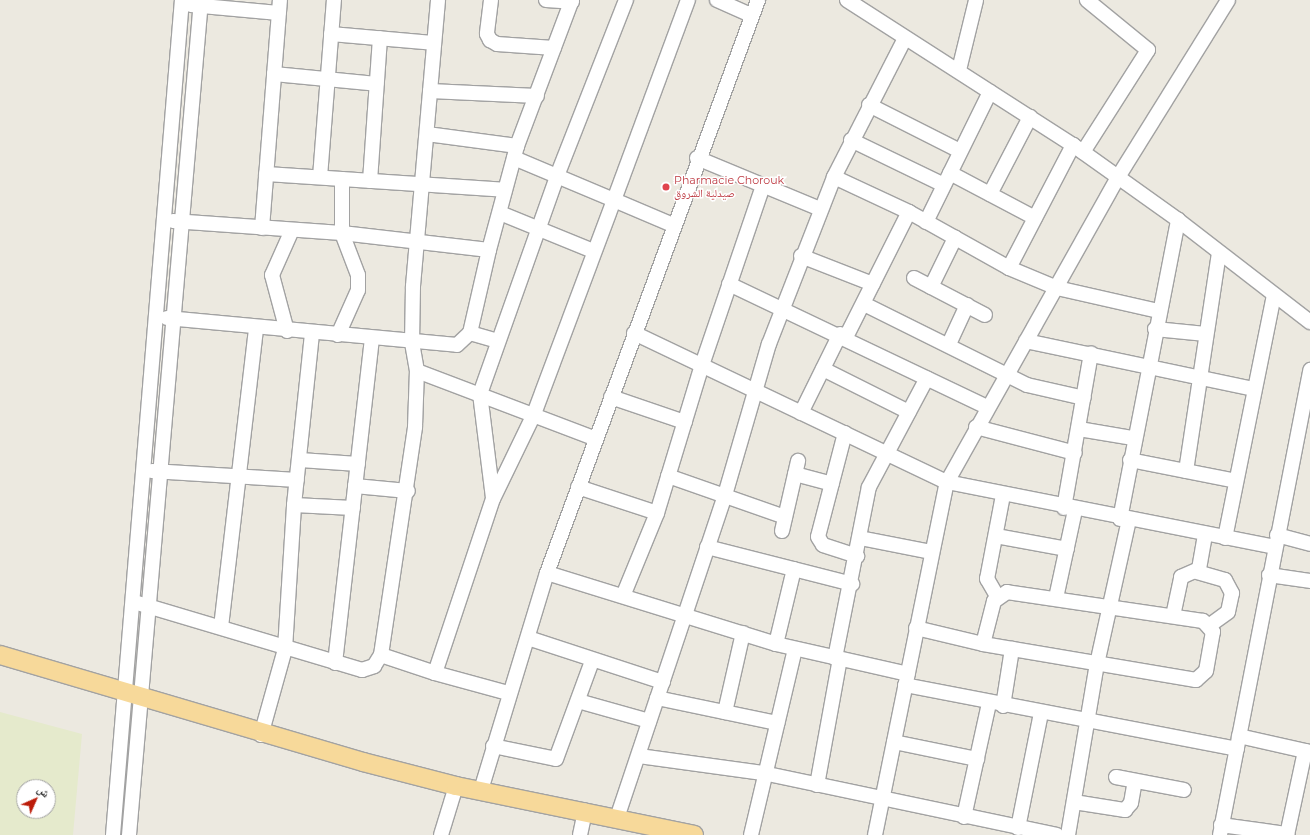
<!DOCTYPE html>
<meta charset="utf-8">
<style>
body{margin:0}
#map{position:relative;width:1310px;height:835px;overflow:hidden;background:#ece9e0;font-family:Montserrat,"Noto Naskh Arabic",sans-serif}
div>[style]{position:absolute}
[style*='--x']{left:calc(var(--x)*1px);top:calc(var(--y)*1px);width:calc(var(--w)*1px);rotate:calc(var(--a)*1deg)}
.farmland>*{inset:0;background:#e5eacc}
.roads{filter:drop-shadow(1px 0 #a2a2a2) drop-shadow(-1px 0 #a2a2a2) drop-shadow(0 1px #a2a2a2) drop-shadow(0 -1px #a2a2a2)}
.minor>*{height:14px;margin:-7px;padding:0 7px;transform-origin:7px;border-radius:7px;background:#fff}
.major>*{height:18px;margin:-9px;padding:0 9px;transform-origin:9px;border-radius:9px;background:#f7d99a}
.dots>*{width:11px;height:11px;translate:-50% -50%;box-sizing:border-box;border:2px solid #fff;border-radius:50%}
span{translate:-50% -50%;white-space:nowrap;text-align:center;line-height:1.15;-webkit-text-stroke:3px #fff;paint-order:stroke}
.health-label{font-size:11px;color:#be3a42}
.left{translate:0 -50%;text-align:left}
.north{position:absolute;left:16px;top:779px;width:40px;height:40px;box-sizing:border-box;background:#fff;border:1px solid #a4a4a4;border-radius:50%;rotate:45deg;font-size:11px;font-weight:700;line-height:16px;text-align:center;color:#1b1b1b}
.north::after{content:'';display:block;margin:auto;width:14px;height:18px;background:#bc1c09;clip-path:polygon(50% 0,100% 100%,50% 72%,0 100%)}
</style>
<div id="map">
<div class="farmland">
<i style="clip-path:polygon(evenodd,0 712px,82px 734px,73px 835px,0 835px,0 712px,24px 787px,48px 787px,48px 811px,24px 811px,24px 787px)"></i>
</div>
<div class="roads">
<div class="minor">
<i style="--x:491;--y:0;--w:34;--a:97"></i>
<i style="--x:487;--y:34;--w:7;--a:63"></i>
<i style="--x:490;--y:40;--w:8;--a:30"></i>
<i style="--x:497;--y:44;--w:57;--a:4"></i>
<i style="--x:546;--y:0;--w:26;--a:4"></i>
<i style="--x:717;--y:0;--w:37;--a:24"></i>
<i style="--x:847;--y:0;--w:269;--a:32.7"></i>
<i style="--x:1073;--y:145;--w:129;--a:35.5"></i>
<i style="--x:1178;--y:220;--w:167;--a:37.7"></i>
<i style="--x:191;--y:5;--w:88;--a:5.2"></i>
<i style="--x:331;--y:34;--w:102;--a:5"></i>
<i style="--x:959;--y:70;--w:72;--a:-76.3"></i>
<i style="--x:274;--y:74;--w:103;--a:5.5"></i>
<i style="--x:430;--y:91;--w:107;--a:2.7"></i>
<i style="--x:869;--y:105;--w:102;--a:26.8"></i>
<i style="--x:427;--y:134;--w:91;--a:7.6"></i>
<i style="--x:851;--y:140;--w:103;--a:25.8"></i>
<i style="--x:1083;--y:152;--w:121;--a:-57.5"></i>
<i style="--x:1148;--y:50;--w:79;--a:-140.7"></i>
<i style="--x:514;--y:158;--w:108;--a:22.8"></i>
<i style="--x:614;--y:200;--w:213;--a:-69.7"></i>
<i style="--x:697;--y:158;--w:133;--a:22.5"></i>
<i style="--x:950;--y:173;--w:96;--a:27.9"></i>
<i style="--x:266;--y:174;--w:239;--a:3.8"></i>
<i style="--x:320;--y:177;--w:178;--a:-85.5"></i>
<i style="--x:834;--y:177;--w:83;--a:25"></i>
<i style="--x:909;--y:212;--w:115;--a:29.2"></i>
<i style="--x:1009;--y:268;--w:52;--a:22.6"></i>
<i style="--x:1057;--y:288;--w:104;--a:12.8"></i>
<i style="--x:370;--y:181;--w:143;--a:-86"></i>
<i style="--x:990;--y:194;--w:87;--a:-62.5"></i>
<i style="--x:500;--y:213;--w:100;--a:22.2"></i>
<i style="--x:173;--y:221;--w:169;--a:4.1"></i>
<i style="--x:342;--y:233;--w:148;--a:6.6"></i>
<i style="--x:489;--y:250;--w:108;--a:-74.9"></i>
<i style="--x:517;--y:146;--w:156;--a:-69.4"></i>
<i style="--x:926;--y:222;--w:145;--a:-63.8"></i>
<i style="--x:262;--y:228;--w:229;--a:-85.5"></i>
<i style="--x:801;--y:256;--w:77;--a:21.3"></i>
<i style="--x:1009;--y:268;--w:139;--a:-62.5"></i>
<i style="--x:914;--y:278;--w:80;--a:27.5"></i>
<i style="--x:729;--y:284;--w:286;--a:25.5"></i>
<i style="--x:931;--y:287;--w:55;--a:-63.9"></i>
<i style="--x:864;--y:304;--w:182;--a:26.4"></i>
<i style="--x:1027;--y:385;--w:58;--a:12.8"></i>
<i style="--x:167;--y:318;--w:291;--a:5.3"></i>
<i style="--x:457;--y:345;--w:18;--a:-43"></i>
<i style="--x:470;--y:333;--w:85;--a:-77.1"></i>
<i style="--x:1155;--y:329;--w:51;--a:5.6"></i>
<i style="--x:287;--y:331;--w:58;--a:-105"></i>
<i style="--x:272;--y:275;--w:49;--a:-66"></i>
<i style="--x:470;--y:333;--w:29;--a:16"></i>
<i style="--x:634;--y:333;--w:347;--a:25.5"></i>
<i style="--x:947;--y:482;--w:334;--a:11.2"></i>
<i style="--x:338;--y:335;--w:49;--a:-66"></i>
<i style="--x:358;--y:290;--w:15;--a:-90"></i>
<i style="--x:358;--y:275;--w:45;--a:-110.9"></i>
<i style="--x:342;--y:233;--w:54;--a:-90"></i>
<i style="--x:846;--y:337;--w:140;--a:-63.3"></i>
<i style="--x:1026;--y:341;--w:233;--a:11.9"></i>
<i style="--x:949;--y:344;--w:43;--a:-65.2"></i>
<i style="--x:823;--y:369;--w:96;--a:26.6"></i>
<i style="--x:417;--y:371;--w:191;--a:20.8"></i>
<i style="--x:611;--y:397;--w:78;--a:18.7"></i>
<i style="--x:801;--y:413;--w:88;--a:-63.7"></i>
<i style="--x:976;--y:427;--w:102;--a:14.7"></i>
<i style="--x:1079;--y:429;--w:55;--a:9.5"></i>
<i style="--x:845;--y:433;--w:107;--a:104.6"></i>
<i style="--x:818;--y:537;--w:9;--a:58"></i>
<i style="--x:823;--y:545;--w:36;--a:18"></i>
<i style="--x:300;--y:460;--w:58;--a:3.9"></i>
<i style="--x:1130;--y:460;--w:108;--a:11.2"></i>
<i style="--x:152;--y:471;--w:145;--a:3.6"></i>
<i style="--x:1186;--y:471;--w:221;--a:-81.4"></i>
<i style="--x:795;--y:474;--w:38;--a:15"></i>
<i style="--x:668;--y:476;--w:124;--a:19.3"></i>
<i style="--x:355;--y:486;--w:53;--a:5.4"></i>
<i style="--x:578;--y:487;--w:83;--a:18.2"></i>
<i style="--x:493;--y:498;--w:105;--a:-97.1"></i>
<i style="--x:480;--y:394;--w:231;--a:-70.5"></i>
<i style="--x:557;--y:176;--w:189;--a:-68.6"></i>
<i style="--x:294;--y:505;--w:59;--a:2.9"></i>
<i style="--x:1064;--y:508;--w:157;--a:-80.1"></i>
<i style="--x:1120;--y:519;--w:305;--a:-79"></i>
<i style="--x:782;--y:531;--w:72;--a:-77.1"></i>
<i style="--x:1277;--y:535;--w:34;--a:15"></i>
<i style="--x:996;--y:536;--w:72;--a:10.4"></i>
<i style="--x:860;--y:538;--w:72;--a:11.2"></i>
<i style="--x:1225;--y:538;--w:248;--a:-78.6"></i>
<i style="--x:707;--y:547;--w:150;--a:14.3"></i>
<i style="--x:1197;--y:572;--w:29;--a:16"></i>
<i style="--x:1225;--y:580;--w:15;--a:62"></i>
<i style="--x:1232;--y:593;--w:19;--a:102"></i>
<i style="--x:1228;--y:612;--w:22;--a:144"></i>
<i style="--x:547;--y:573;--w:240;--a:17.2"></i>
<i style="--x:776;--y:644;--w:135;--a:12.8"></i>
<i style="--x:1269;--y:575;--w:41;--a:8.3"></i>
<i style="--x:623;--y:596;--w:90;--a:-67.7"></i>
<i style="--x:657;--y:513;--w:152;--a:-73.1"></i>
<i style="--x:701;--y:368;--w:192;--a:-71.2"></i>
<i style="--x:997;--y:596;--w:20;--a:-120"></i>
<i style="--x:987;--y:579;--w:86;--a:-79.2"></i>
<i style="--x:1056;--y:598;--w:90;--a:-77.8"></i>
<i style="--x:134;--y:602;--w:238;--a:16.6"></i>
<i style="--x:362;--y:670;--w:13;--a:-18"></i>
<i style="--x:374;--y:666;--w:13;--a:-58"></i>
<i style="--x:381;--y:655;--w:231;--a:-81.5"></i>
<i style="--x:415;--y:427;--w:56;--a:-88"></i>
<i style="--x:417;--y:371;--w:28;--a:-100"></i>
<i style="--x:412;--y:343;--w:57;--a:-89"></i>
<i style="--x:413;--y:286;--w:287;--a:-85"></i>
<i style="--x:1173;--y:616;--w:40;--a:-78"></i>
<i style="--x:1181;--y:577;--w:20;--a:-24"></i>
<i style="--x:1199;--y:569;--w:36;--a:-80"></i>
<i style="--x:221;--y:627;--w:301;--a:-83.3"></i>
<i style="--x:916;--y:628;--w:69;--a:13.4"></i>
<i style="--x:983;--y:644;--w:216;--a:9.6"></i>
<i style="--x:1196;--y:680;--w:13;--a:-42"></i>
<i style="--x:1206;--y:671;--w:40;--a:-80"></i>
<i style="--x:1213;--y:632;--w:15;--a:-132"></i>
<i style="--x:1203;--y:621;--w:198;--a:-171.6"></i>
<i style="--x:1007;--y:592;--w:16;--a:145"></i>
<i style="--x:994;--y:601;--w:44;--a:104.3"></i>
<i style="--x:528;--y:638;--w:142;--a:18.1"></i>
<i style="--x:776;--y:644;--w:77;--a:-76.5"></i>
<i style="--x:381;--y:655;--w:57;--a:18.4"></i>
<i style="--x:835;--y:658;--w:174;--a:-78.8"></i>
<i style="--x:869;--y:487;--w:123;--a:-62"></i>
<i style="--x:335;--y:663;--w:327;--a:-83.5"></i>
<i style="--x:905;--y:685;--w:338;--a:10.9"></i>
<i style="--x:508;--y:693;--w:76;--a:-164.7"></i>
<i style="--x:435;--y:673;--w:183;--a:-71.6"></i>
<i style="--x:493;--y:499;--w:94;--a:-64.2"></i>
<i style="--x:534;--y:414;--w:228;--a:-69.5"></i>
<i style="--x:614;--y:200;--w:64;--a:23"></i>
<i style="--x:657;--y:698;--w:123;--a:11.8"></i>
<i style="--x:578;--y:701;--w:74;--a:15.7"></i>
<i style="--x:1003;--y:706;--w:58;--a:-81"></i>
<i style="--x:725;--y:712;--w:81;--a:-77.2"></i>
<i style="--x:261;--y:735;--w:89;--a:-74.4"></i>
<i style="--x:285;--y:649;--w:144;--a:-86.4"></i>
<i style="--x:294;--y:505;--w:172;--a:-84"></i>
<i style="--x:1239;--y:736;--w:73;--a:12.7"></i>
<i style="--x:894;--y:742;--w:85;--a:11.6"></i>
<i style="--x:493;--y:746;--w:64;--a:11.7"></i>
<i style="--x:556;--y:759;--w:104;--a:-69.8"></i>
<i style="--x:639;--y:756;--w:125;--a:7.8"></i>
<i style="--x:763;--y:773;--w:300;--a:11.9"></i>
<i style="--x:1116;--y:777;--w:69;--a:10.8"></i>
<i style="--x:817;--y:785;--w:128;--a:-79.7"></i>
<i style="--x:481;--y:790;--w:227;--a:-73.1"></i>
<i style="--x:547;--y:573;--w:611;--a:-69.78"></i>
<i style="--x:1074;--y:802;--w:52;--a:8.9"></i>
<i style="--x:1125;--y:810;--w:9;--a:-49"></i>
<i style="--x:1131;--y:803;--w:22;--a:-80"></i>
<i style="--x:964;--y:817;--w:117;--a:-77.6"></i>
<i style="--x:617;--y:818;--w:341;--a:-71.5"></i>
<i style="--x:725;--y:495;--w:157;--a:-73.8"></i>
<i style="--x:769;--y:344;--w:179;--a:-68.7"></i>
<i style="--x:834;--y:177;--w:156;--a:-62.9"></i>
<i style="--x:1221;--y:825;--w:67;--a:7.8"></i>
<i style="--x:1018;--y:828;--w:117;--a:-78.7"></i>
<i style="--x:113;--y:835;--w:838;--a:-85.28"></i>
<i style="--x:129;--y:835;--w:838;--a:-85.07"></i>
<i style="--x:441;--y:835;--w:51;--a:-73"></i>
<i style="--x:580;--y:835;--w:25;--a:-78"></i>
<i style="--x:751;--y:835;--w:191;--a:-76.7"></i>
<i style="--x:875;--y:835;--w:360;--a:-78.5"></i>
<i style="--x:947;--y:482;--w:350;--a:-60.7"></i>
<i style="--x:1118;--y:177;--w:208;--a:-58.1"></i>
<i style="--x:1068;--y:835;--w:173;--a:-80.4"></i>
<i style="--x:1097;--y:664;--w:148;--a:-77.5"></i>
<i style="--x:1220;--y:835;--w:474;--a:-79"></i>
<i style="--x:1287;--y:835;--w:86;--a:-77.9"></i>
</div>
<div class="major">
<i style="--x:0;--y:655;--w:378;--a:16.4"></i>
<i style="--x:363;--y:762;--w:96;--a:14.5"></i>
<i style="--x:456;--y:786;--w:243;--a:11.6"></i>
</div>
</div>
<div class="dots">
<i style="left:666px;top:187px;background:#e0444e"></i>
</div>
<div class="health-label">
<span class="left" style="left:674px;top:187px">Pharmacie Chorouk<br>صيدلية الشروق</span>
</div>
<div class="north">ش</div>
</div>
